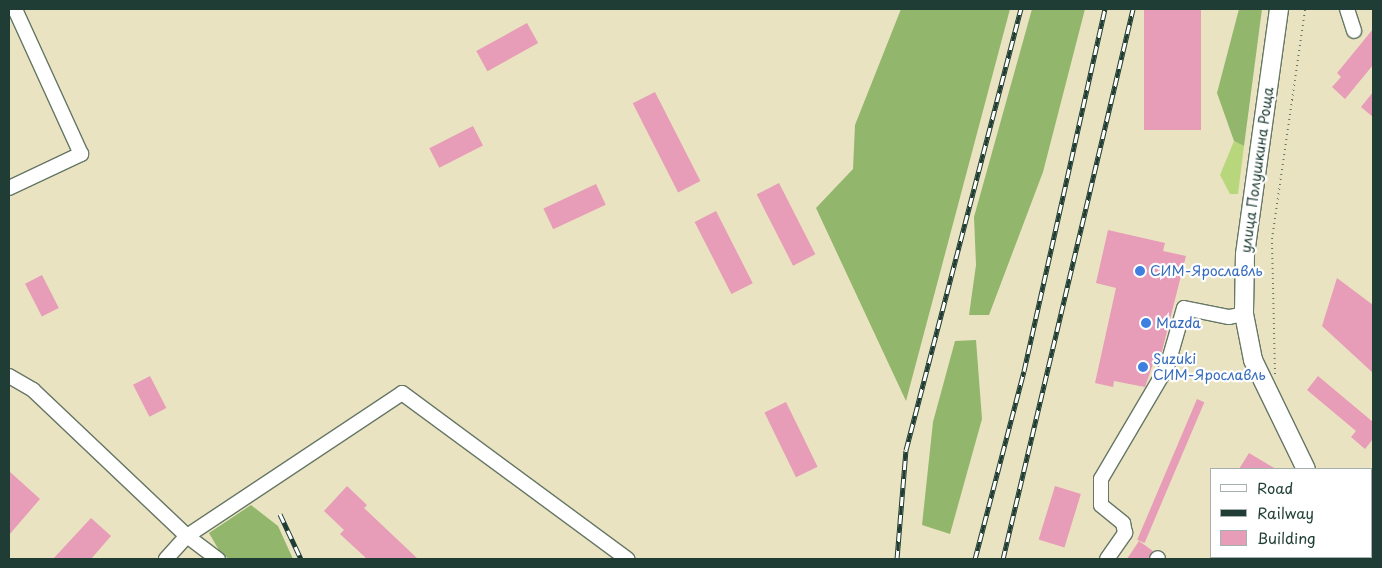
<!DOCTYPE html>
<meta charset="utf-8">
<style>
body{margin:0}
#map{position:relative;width:1382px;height:568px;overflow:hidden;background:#eae3c1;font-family:"Playpen Sans",sans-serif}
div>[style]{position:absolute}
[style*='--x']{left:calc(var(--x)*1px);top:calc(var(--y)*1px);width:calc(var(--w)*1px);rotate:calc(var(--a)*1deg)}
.green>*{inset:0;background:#b8d67c}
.forest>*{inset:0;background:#92b76c}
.building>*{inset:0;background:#e79cb7;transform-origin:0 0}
.path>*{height:2px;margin-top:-1px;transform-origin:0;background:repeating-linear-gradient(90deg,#667765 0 1px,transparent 0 5px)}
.roads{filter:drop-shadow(1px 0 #667765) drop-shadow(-1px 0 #667765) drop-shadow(0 1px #667765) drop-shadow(0 -1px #667765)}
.minor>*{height:14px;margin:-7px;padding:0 7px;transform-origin:7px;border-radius:7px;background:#fff}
.major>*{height:18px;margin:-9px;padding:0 9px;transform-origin:9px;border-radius:9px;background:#fff}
.rail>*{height:5px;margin-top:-2.5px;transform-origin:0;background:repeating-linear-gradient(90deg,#fff 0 9px,#1f3d34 0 18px);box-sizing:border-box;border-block:1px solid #1f3d34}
.dots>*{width:14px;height:14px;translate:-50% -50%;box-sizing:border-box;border:2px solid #fff;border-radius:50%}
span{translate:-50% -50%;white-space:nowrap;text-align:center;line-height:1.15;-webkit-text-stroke:4.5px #fff;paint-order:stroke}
.street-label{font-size:14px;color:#1f3d34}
.shop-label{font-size:14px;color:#366cbe}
.left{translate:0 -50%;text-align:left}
.frame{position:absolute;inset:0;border:10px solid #1f3d34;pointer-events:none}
.legend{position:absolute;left:1210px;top:468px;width:162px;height:90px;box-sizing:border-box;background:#fff;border:1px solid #a5b1ae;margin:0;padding:6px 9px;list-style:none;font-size:15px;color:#1f3d34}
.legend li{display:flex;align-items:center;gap:10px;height:25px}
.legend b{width:25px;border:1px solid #a5b1ae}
</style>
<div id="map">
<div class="green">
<i style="clip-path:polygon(1234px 141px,1244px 146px,1238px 194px,1230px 194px,1220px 175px)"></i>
</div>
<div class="forest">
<i style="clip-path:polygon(901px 9px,1010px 9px,906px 401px,816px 208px,853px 169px,855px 125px)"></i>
<i style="clip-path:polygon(1032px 9px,1085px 9px,1043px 172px,989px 315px,969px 315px,976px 265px,974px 217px)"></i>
<i style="clip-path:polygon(1239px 9px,1262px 9px,1244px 146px,1234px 141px,1217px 93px)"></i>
<i style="clip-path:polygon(976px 340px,982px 419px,950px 534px,922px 525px,933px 422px,955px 341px)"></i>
<i style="clip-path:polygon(251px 505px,278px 526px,293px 559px,229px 559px,220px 552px,209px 533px)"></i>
</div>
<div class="building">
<i style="left:1144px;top:9px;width:57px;height:121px"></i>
<i style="left:527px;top:23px;width:23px;height:58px;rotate:61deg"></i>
<i style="clip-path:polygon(1373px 29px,1373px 65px,1345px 99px,1332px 87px,1341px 77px,1337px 73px)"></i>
<i style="left:655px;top:92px;width:100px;height:25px;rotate:63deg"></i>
<i style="clip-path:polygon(1373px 92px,1373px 117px,1361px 107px)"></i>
<i style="left:473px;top:126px;width:22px;height:49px;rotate:63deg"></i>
<i style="left:779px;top:183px;width:80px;height:25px;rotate:63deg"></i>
<i style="left:596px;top:184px;width:23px;height:58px;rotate:65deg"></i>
<i style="left:716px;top:211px;width:81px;height:24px;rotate:63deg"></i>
<i style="clip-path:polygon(1108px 230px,1165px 243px,1163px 251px,1186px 256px,1160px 359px,1155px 358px,1145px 387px,1114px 381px,1113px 387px,1095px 383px,1116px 288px,1096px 283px)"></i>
<i style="left:42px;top:275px;width:37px;height:19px;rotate:63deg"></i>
<i style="clip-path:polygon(1337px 278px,1373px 305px,1373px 373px,1322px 326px)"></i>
<i style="left:150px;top:376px;width:36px;height:19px;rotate:63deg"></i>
<i style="clip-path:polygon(1318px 376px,1373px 422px,1373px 439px,1365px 449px,1351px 437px,1356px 431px,1307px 390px)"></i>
<i style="left:1197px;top:399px;width:8px;height:153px;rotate:23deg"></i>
<i style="left:786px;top:402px;width:72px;height:24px;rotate:64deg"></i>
<i style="clip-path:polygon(1249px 453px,1276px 469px,1239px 469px)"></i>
<i style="clip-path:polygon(9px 471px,40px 499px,9px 535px)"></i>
<i style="clip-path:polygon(347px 486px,367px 505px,364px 508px,418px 559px,367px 559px,340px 534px,344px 530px,324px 511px)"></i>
<i style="left:1055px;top:486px;width:27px;height:56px;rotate:17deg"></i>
<i style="clip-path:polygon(91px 518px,111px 536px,91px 559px,53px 559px)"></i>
<i style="clip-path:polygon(1139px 541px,1153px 551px,1148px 559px,1127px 559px)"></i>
</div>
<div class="path">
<i style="--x:1275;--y:374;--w:135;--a:-91.3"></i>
<i style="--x:1272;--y:239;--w:232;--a:-81.8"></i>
</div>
<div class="roads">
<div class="minor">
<i style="--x:1347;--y:9;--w:23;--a:72"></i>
<i style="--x:9;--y:188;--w:80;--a:-25.3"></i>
<i style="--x:81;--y:154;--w:159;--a:-114.5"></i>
<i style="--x:9;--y:376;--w:28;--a:30"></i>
<i style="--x:33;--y:390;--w:212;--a:43.5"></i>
<i style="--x:187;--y:536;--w:39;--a:37"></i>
<i style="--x:166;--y:559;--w:31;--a:-48"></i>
<i style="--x:187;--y:536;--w:258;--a:-33.6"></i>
<i style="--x:402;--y:393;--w:280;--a:36.4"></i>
<i style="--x:1107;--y:559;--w:32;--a:-55"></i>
<i style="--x:1125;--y:533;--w:10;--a:-101"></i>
<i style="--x:1123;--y:523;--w:28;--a:-141"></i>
<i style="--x:1101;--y:505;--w:26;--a:-90"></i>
<i style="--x:1101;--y:479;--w:130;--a:-59.5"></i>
<i style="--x:1167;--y:367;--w:61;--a:-73.9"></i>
<i style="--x:1184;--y:308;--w:46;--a:11.3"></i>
<i style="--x:1229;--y:317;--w:15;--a:-11"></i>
<i style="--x:1157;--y:559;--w:1;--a:-45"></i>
</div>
<div class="major">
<i style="--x:1279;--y:9;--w:247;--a:97.9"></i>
<i style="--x:1245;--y:254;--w:60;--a:91"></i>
<i style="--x:1244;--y:314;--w:47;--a:78.9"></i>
<i style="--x:1253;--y:360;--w:121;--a:64.1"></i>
<i style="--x:1327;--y:557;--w:2;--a:90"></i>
</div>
</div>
<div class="rail">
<i style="--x:280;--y:514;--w:50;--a:65"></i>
<i style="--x:897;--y:559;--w:109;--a:-85.3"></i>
<i style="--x:906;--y:450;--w:456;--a:-75.4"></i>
<i style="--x:975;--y:559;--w:194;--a:-75.4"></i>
<i style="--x:1024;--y:371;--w:371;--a:-77.4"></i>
<i style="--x:1003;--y:559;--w:565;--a:-76.7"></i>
</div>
<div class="dots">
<i style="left:1140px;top:271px;background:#3f7fe0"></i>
<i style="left:1146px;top:323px;background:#3f7fe0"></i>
<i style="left:1143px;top:367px;background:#3f7fe0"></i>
</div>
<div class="street-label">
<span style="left:1257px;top:170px;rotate:-82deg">улица Полушкина Роща</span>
</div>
<div class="shop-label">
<span class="left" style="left:1150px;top:271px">СИМ-Ярославль</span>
<span class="left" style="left:1156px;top:323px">Mazda</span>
<span class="left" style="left:1153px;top:367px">Suzuki<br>СИМ-Ярославль</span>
</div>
<div class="frame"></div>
<ul class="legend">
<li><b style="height:6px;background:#fff"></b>Road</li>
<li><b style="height:6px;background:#1f3d34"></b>Railway</li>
<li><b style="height:14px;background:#e79cb7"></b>Building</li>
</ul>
</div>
